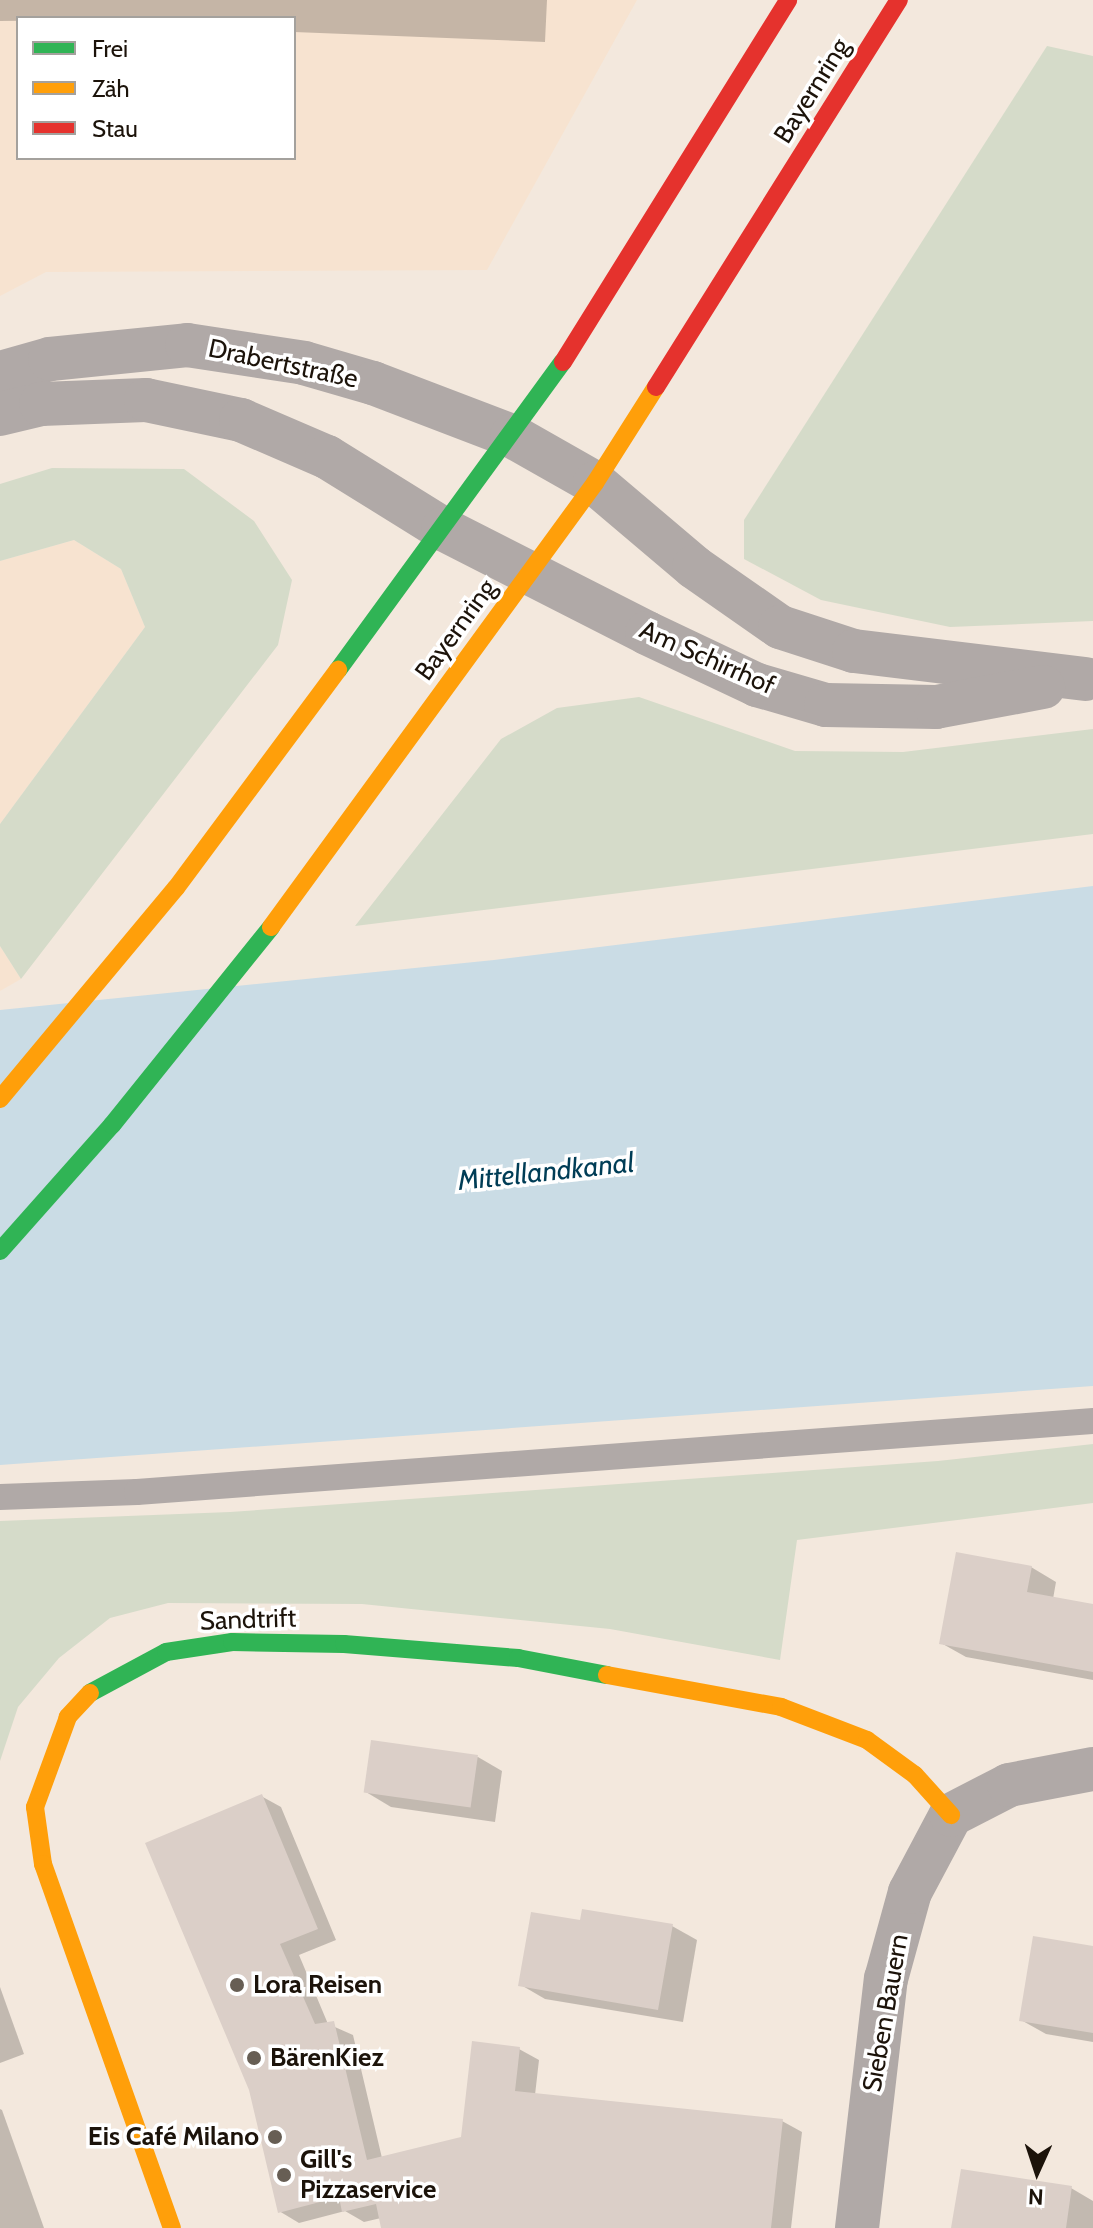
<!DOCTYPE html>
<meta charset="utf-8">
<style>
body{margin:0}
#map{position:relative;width:1093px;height:2228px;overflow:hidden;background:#f3e8dd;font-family:Cabin,sans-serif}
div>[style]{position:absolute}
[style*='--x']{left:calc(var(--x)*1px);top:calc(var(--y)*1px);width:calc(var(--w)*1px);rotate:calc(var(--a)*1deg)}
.built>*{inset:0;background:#f7e3d0}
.green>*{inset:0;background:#d5dbc9}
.water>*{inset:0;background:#cadce5}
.shadow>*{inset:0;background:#0003}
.building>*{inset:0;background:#dbcfc8;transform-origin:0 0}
.lane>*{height:26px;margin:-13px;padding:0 13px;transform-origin:13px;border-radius:13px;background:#b0a9a7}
.street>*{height:44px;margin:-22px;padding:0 22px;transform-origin:22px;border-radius:22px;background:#b0a9a7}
.fast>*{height:18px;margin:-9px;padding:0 9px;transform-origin:9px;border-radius:9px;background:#30b455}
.slow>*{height:18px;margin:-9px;padding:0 9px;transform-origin:9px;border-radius:9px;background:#ff9f0a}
.jam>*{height:18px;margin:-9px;padding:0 9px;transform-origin:9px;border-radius:9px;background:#e5322d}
.dots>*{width:22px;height:22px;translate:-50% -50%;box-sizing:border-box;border:4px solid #fff;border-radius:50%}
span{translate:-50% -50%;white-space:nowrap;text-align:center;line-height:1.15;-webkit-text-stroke:7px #fff;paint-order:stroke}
.street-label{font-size:26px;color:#1c130a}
.poi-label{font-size:26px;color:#1c130a;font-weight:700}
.left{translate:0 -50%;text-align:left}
.right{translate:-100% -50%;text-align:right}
.water-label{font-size:28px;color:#003d56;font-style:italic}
.legend{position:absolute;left:16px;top:16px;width:280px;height:144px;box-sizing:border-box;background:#fff;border:2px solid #a4a19d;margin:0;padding:10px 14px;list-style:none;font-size:24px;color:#1c130a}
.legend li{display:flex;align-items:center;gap:16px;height:40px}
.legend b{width:40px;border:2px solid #a4a19d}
.north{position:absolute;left:997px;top:2132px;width:80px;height:80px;-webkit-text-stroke:6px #fff;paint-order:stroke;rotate:183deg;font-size:22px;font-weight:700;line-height:32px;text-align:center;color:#1c130a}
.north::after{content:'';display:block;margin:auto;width:28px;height:36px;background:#1c130a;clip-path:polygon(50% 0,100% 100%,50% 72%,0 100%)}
</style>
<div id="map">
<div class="built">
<i style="clip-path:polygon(evenodd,0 0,637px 0,487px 270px,46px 272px,0 296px,0 0,294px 18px,294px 158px,18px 158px,18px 18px,294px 18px)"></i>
<i style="clip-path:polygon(74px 540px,121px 569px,145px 627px,0 824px,0 561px)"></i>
<i style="clip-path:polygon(0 946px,21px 979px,0 991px)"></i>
</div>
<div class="green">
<i style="clip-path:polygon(1047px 46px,1093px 56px,1093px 621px,950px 627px,821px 600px,744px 559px,744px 520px)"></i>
<i style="clip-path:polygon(52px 468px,184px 469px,254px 521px,292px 580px,278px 645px,21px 979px,0 946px,0 824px,145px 627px,121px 569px,74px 540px,0 561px,0 484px)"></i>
<i style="clip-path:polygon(639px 697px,795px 751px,903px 752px,1093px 729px,1093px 834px,355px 926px,501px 739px,557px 708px)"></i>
<i style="clip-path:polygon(1093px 1444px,1093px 1503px,797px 1540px,780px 1660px,610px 1629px,362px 1604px,168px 1603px,110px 1618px,59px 1658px,18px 1707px,0 1761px,0 1521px,230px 1512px,938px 1461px)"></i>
</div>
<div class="water">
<i style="clip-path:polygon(1093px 886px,1093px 1386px,0 1465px,0 1010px,494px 960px)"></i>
</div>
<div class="shadow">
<i style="clip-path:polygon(0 0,547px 0,545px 42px,294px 32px,294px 18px,0 21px)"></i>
<i style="clip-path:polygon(1031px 1567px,1056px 1582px,1053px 1599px,1093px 1606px,1093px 1680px,966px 1657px,941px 1643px)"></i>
<i style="clip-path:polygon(478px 1757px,502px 1771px,495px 1822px,391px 1807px,366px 1792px)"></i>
<i style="clip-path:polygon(261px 1796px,281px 1807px,336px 1940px,299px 1955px,328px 2024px,353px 2035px,382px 2158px,463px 2139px,519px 2049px,539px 2060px,535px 2095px,782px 2121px,802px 2132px,791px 2228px,383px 2228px,381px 2218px,364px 2222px,345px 2211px,299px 2223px,279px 2211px)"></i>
<i style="clip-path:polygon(582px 1922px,672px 1926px,697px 1940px,683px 2022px,545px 1999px,521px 1985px)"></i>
<i style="clip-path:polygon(1093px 1948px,1093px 2042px,1046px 2034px,1021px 2020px)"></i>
<i style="clip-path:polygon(0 1987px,24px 2054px,0 2063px)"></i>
<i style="clip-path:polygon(0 2109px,2px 2110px,44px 2228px,0 2228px)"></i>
<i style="clip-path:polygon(1071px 2188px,1093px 2201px,1093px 2228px,953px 2228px)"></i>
</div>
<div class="building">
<i style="clip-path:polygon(956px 1552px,1032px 1566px,1027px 1592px,1093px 1604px,1093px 1672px,939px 1644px)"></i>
<i style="left:371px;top:1740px;width:108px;height:53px;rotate:8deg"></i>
<i style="clip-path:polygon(262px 1794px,318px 1929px,280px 1944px,315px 2024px,334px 2021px,367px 2160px,461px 2137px,472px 2041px,520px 2047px,515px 2091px,783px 2119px,771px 2228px,381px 2228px,376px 2204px,342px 2212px,339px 2197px,278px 2213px,249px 2090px,145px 1843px)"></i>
<i style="clip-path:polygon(582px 1909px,673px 1924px,658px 2010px,518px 1986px,531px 1912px,580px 1920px)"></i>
<i style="clip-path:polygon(1033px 1936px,1093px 1946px,1093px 2033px,1019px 2021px)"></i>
<i style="clip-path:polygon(961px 2169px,1072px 2186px,1066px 2228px,951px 2228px)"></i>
</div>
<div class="lane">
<i style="--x:0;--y:1497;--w:137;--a:-2.1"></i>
<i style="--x:137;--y:1492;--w:959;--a:-4.25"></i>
</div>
<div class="street">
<i style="--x:0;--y:373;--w:52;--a:-15.6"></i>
<i style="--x:50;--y:359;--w:138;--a:-5.8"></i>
<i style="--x:187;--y:345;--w:118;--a:8.7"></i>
<i style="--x:304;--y:363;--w:72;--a:16.2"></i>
<i style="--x:373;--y:383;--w:149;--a:20.9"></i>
<i style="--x:512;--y:436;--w:95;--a:29.5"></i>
<i style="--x:595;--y:483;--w:130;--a:40.3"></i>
<i style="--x:694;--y:567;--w:105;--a:34.9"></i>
<i style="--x:780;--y:627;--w:78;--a:18"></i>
<i style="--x:854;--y:651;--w:233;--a:6.9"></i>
<i style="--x:0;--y:414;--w:42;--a:-13.7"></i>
<i style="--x:41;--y:404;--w:105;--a:-2.2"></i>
<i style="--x:146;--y:400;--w:97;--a:11.9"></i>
<i style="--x:241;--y:420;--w:94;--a:23.3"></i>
<i style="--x:327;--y:457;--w:137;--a:31.8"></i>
<i style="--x:443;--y:529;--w:229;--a:27"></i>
<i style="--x:647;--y:633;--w:122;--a:25.3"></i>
<i style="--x:757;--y:685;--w:72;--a:16.2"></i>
<i style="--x:826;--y:705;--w:110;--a:1"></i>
<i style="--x:936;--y:707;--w:109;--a:-10.6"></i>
<i style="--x:857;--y:2228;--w:251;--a:-83.4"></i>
<i style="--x:886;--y:1979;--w:90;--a:-74.6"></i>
<i style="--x:910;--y:1892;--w:87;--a:-62"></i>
<i style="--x:951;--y:1815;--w:65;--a:-27.3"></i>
<i style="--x:1009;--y:1785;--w:86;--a:-10.8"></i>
</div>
<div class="fast">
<i style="--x:338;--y:670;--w:381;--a:-53.9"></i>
<i style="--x:0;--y:1251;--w:169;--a:-48.4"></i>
<i style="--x:112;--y:1125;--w:254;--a:-51.2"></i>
<i style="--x:90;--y:1693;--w:86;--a:-28.3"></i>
<i style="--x:166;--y:1652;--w:67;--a:-8.6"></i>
<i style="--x:232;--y:1642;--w:112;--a:1"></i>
<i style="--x:344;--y:1644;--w:175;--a:4.6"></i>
<i style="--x:518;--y:1658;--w:91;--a:10.8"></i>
</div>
<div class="slow">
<i style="--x:271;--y:927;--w:550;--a:-53.88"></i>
<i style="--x:595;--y:483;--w:114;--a:-57.6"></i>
<i style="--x:0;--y:1099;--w:275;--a:-50.2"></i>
<i style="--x:176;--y:888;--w:272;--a:-53.4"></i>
<i style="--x:607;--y:1675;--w:177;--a:10.4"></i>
<i style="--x:781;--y:1707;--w:92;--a:21"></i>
<i style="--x:867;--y:1740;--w:59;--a:36.1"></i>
<i style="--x:915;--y:1775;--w:54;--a:48"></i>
<i style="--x:90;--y:1693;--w:33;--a:133"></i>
<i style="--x:68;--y:1717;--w:96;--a:110.1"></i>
<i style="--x:35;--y:1807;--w:58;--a:82"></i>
<i style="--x:43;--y:1864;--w:386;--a:70.5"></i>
</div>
<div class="jam">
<i style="--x:563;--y:362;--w:426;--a:-58.1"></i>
<i style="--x:656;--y:387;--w:457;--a:-57.9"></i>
</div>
<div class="dots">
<i style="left:237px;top:1985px;background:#675e54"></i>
<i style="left:254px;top:2058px;background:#675e54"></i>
<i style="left:275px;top:2137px;background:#675e54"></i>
<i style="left:284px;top:2175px;background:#675e54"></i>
</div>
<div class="street-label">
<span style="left:812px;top:91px;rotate:-58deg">Bayernring</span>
<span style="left:283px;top:364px;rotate:12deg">Drabertstraße</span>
<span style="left:456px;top:630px;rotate:-54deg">Bayernring</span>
<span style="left:707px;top:658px;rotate:24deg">Am Schirrhof</span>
<span style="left:248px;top:1620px;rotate:-2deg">Sandtrift</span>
<span style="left:886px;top:2013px;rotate:-80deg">Sieben Bauern</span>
</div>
<div class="poi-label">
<span class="left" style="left:253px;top:1985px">Lora Reisen</span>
<span class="left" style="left:270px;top:2058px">BärenKiez</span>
<span class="right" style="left:259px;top:2137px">Eis Café Milano</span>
<span class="left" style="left:300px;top:2175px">Gill's<br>Pizzaservice</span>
</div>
<div class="water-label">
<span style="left:546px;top:1171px;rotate:-6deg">Mittellandkanal</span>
</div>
<ul class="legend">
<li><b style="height:10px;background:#30b455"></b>Frei</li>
<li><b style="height:10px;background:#ff9f0a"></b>Zäh</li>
<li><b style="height:10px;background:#e5322d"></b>Stau</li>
</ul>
<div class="north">N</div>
</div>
